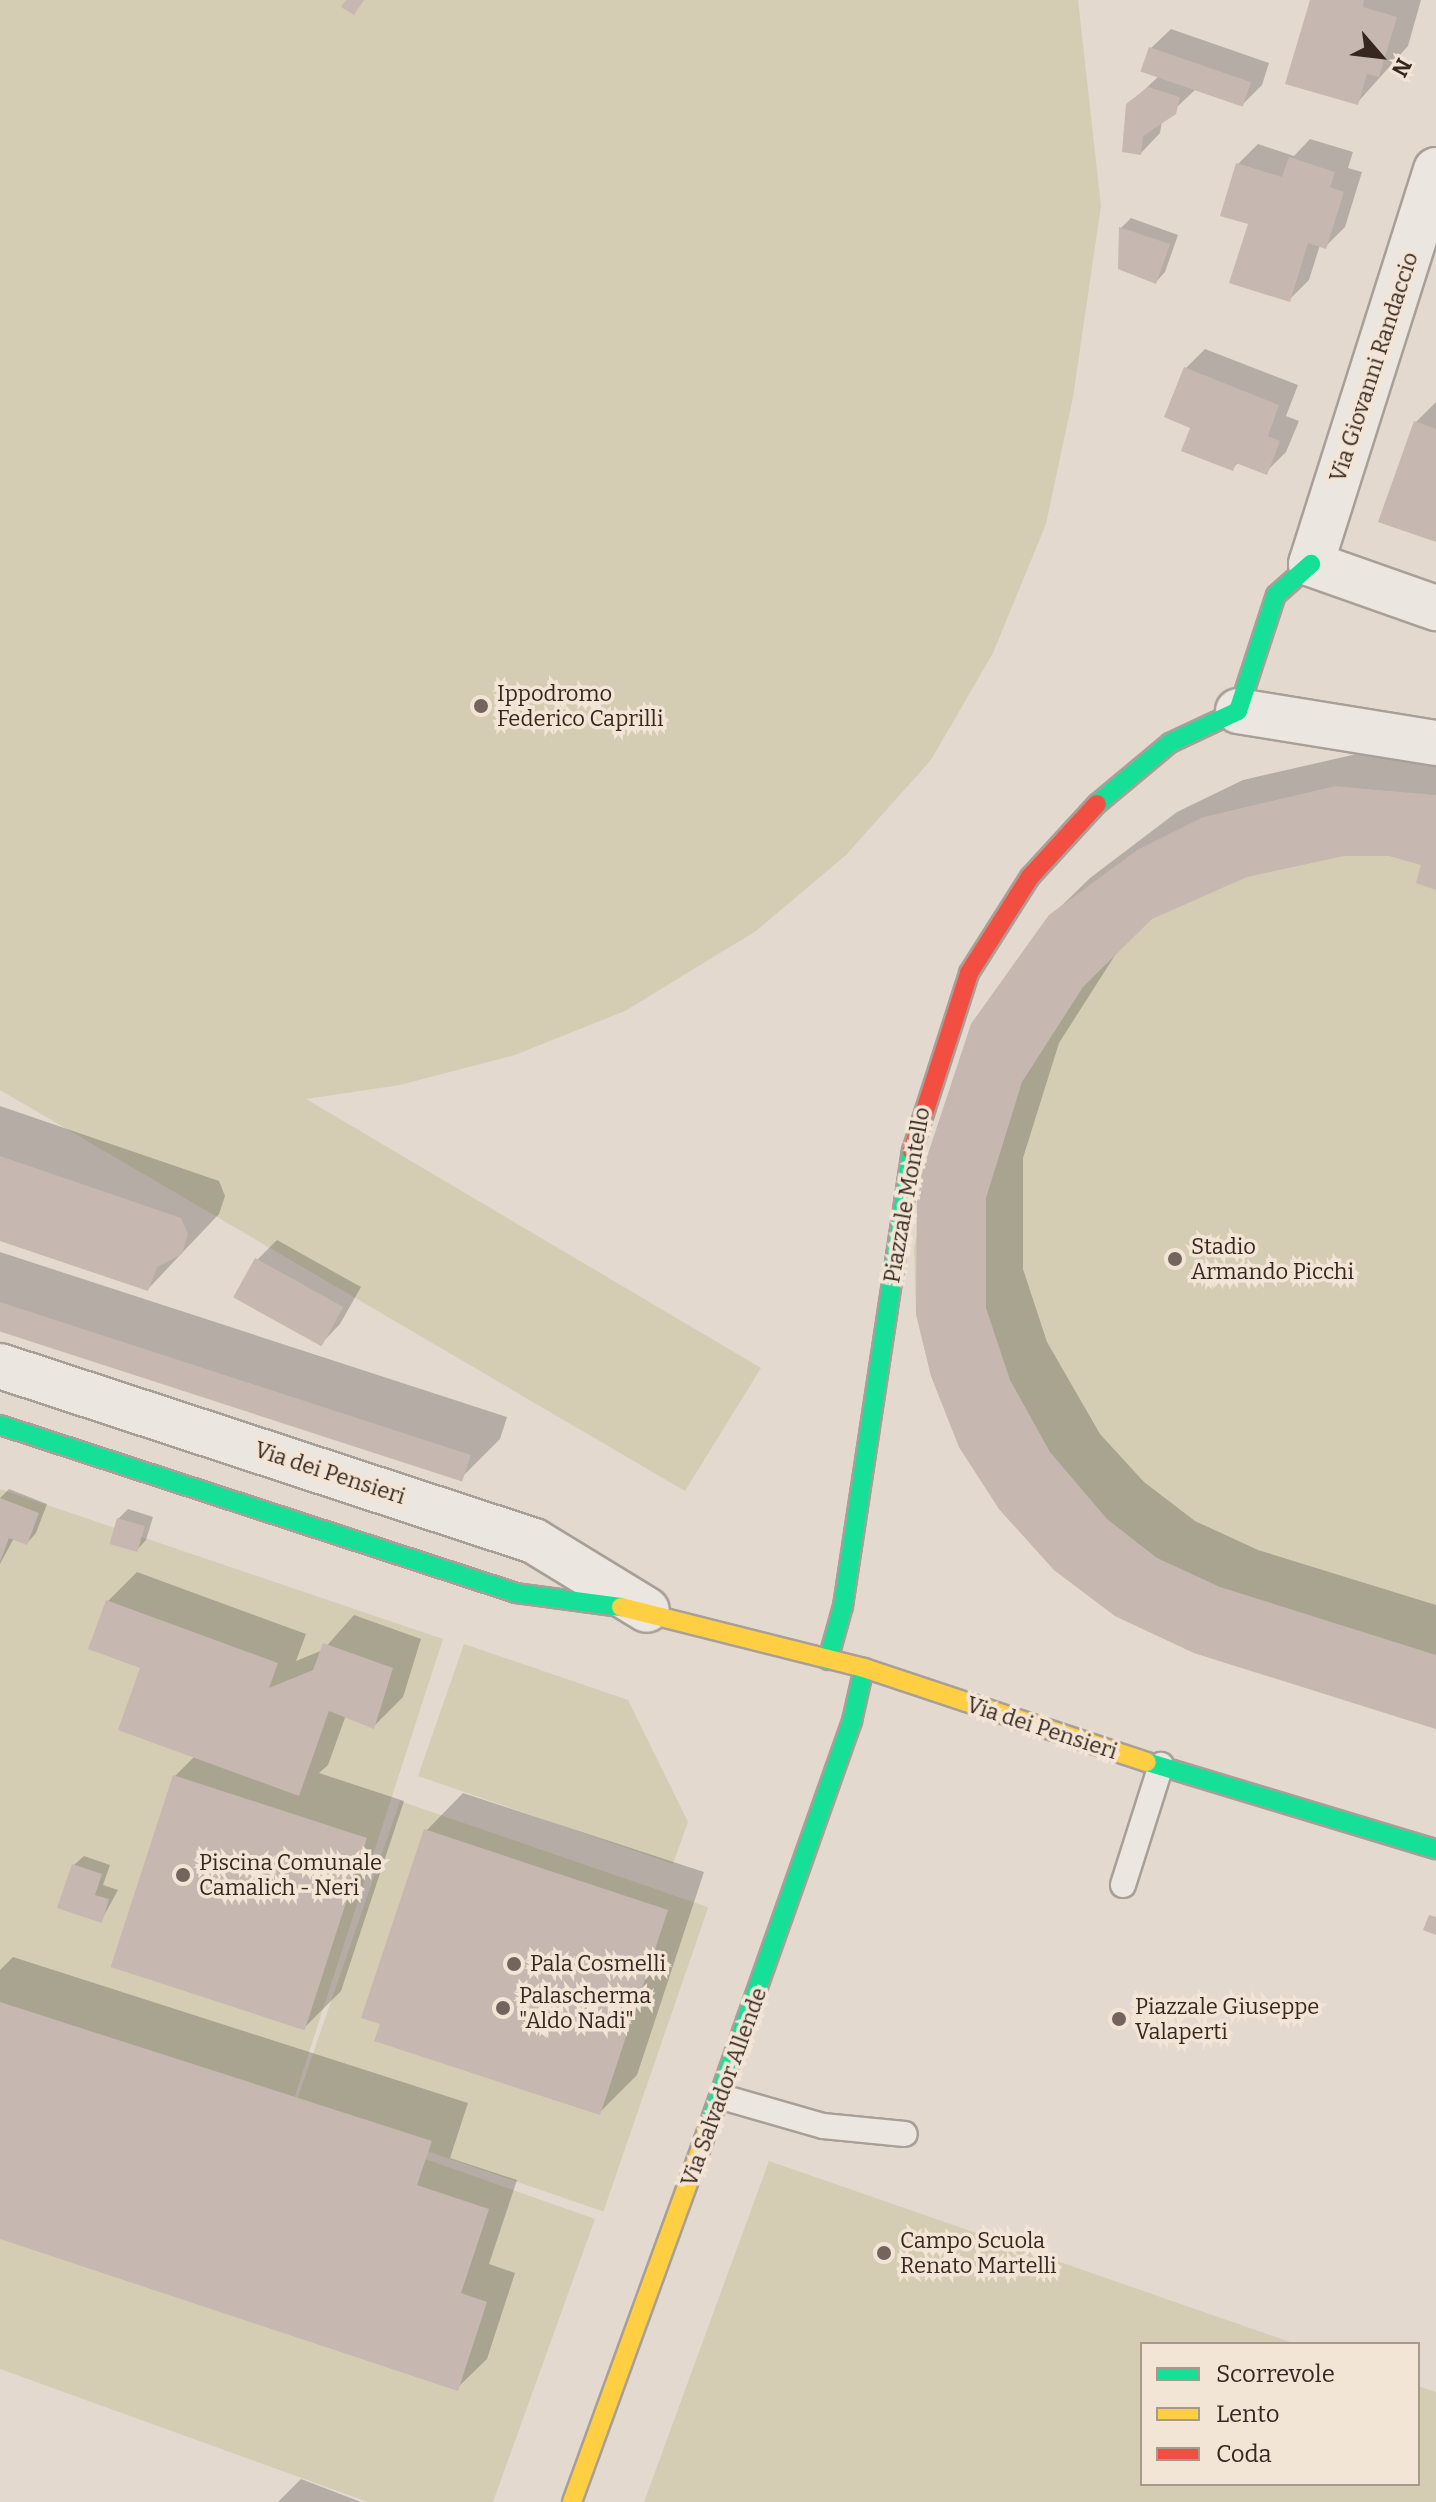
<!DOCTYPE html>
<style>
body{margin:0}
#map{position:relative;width:1436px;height:2502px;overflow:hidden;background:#e3d9cf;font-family:Bitter,serif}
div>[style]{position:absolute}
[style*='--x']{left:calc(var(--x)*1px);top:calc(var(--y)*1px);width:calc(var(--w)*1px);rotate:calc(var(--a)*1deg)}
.green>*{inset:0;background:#d4cdb3;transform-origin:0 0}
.shadow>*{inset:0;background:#0003}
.building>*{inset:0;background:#c6b7b0;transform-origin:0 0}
.roads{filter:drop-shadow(2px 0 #a89f98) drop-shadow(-2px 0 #a89f98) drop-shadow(0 2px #a89f98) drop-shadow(0 -2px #a89f98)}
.lane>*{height:24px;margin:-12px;padding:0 12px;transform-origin:12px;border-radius:12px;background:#ece6e0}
.street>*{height:44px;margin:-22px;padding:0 22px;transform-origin:22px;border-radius:22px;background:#ece6e0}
.fast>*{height:18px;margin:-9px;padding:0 9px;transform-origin:9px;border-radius:9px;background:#16e098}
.slow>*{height:18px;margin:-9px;padding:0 9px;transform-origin:9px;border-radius:9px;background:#ffcf43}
.jam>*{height:18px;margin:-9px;padding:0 9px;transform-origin:9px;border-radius:9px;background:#f24e42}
.dots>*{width:22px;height:22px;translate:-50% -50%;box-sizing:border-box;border:4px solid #f3e5d6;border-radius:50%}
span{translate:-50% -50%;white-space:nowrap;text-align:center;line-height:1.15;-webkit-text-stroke:7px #f3e5d6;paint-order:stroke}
.street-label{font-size:22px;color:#372720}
.poi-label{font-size:22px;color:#372720}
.left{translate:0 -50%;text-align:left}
.legend{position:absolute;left:1140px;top:2342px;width:280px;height:144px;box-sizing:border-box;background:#f3e5d6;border:2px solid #a8998d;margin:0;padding:10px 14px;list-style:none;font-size:24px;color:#372720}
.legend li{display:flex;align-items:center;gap:16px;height:40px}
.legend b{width:40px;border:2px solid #a8998d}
.north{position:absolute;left:1340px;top:16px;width:80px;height:80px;-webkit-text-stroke:6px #f3e5d6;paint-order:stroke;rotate:118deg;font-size:22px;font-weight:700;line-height:32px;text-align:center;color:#372720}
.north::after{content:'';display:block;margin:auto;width:28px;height:36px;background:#372720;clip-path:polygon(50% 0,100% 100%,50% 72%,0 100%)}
</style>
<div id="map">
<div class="green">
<i style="clip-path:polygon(0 0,1078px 0,1101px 206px,1073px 397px,1046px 524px,993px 653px,931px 760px,846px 855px,756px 931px,625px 1011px,515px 1055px,400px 1085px,306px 1099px,761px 1368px,685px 1491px,0 1090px)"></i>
<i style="clip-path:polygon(1335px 786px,1436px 795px,1436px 1729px,1194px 1653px,1115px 1616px,1054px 1570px,999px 1509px,959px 1447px,931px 1376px,916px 1314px,914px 1247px,971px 1024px,1049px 915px,1137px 850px,1203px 817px)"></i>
<i style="clip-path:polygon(0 1489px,443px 1639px,290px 2111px,595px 2219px,493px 2502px,368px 2502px,0 2369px)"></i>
<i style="clip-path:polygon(464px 1644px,628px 1700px,688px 1822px,673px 1864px,418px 1776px)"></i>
<i style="left:400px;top:1801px;width:326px;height:322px;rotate:19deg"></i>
<i style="clip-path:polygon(769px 2161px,1296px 2344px,1142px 2344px,1142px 2484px,1418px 2484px,1418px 2386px,1436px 2392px,1436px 2502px,644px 2502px)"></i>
</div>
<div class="shadow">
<i style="clip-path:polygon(1312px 0,1421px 0,1408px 46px,1357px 103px)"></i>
<i style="clip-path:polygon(1171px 29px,1269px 63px,1262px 85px,1242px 105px,1196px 89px,1162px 121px,1160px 133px,1141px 153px,1128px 105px,1159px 76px,1151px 48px)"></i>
<i style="clip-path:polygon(1310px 139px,1353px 152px,1348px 168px,1362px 172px,1345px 227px,1325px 247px,1320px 245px,1309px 280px,1289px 300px,1250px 223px,1238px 164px,1258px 144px,1294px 156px)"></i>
<i style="clip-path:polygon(1131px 218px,1178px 235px,1165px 272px,1156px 282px,1120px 267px,1121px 228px)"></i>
<i style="clip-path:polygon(1205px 349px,1298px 385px,1286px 416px,1299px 421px,1286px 452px,1266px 472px,1239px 462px,1232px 469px,1193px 426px,1185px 369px)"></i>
<i style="clip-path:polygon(1436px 402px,1436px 540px,1416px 422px)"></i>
<i style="clip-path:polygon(1374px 750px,1436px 754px,1436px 888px,1424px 864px,1390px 854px,1344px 854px,1247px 875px,1151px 917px,1119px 949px,1059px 1043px,1023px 1158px,1023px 1269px,1047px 1342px,1100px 1434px,1144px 1482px,1195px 1521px,1258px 1550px,1436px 1605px,1436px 1727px,1194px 1651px,932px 1375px,1051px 916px,1090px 878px,1177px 812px,1243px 780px)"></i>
<i style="clip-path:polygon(0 1106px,219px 1181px,225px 1196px,219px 1214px,148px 1289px,0 1239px)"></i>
<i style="clip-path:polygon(277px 1240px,361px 1287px,340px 1324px,321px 1344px,257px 1260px)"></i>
<i style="clip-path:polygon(0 1252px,507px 1417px,500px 1439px,462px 1477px,0 1328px)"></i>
<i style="clip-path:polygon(9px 1489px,47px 1504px,36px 1533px,27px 1543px,14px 1538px,0 1564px,0 1498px)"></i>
<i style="clip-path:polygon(128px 1509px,153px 1517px,146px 1540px,137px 1550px,118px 1519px)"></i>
<i style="clip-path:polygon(137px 1572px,306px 1634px,296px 1661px,323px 1650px,354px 1615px,421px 1639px,403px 1697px,374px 1726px,346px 1715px,328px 1765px,319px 1773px,404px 1801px,341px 1991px,304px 2028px,175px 1776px,195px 1756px,108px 1601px)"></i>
<i style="clip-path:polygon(463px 1793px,704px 1872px,637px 2075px,599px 2113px,426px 1831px)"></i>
<i style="clip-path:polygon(84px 1856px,110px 1865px,103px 1885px,118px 1890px,101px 1921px,74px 1865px)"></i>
<i style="clip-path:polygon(13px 1957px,468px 2103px,450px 2158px,517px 2180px,489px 2264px,515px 2273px,487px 2359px,457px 2388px,0 2237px,0 1970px)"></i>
<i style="clip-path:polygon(301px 2479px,361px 2502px,278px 2502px)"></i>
</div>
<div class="building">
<i style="clip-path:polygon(346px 0,364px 0,354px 15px,341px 7px)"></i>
<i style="clip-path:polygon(1310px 0,1364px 0,1363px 7px,1397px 17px,1379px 77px,1367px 74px,1358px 105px,1285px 84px)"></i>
<i style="left:1149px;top:47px;width:108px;height:26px;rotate:19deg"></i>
<i style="clip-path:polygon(1148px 87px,1180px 97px,1176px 114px,1143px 136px,1141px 155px,1122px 152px,1126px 104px)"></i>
<i style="clip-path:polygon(1289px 157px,1335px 172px,1330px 187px,1344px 192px,1326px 249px,1308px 243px,1290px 302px,1229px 283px,1248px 224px,1220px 216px,1236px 163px,1282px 177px)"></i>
<i style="clip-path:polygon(1119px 227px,1170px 244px,1156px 284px,1118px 269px)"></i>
<i style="clip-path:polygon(1184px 367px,1279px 405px,1268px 436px,1280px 441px,1267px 475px,1236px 463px,1233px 471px,1181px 451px,1190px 428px,1164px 417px)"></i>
<i style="clip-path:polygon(1414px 421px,1436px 429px,1436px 542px,1378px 522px)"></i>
<i style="clip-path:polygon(1335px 786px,1436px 795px,1436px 890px,1416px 883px,1421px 865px,1389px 856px,1344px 856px,1247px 877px,1152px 919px,1083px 987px,1022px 1082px,986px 1198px,986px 1308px,1010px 1380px,1050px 1452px,1107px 1519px,1157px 1558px,1220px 1587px,1436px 1655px,1436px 1729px,1194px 1653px,1115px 1616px,1054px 1570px,999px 1509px,959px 1447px,931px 1376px,916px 1314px,917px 1187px,971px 1024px,1049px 915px,1137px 850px,1203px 817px)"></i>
<i style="clip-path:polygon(0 1156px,181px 1218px,188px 1234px,182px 1254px,157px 1267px,148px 1291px,0 1241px)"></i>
<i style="left:255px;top:1258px;width:101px;height:45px;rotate:29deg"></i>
<i style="left:0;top:1302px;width:495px;height:28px;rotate:18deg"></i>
<i style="clip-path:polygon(0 1498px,39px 1513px,27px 1545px,9px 1538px,0 1562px)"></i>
<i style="left:117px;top:1518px;width:29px;height:27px;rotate:16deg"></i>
<i style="clip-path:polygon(106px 1600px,278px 1663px,269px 1688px,313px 1670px,323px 1643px,393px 1668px,374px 1729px,329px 1711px,299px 1796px,118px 1730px,140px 1668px,88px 1649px)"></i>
<i style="left:173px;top:1775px;width:204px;height:202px;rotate:18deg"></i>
<i style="clip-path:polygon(424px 1829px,668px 1910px,600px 2115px,374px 2041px,380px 2024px,361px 2018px)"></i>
<i style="clip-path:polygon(72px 1864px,102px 1874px,95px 1895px,109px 1899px,102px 1923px,57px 1908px)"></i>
<i style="clip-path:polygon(1429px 1915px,1436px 1917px,1436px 1935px,1423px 1930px)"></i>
<i style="clip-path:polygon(0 2002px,432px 2141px,417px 2185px,489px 2209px,461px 2293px,487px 2302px,458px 2391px,0 2239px)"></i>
</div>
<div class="roads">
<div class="lane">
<i style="--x:1123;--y:1885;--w:126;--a:-72.4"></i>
<i style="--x:722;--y:2097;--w:105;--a:16"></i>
<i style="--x:823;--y:2126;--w:82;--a:5.6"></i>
</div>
<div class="street">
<i style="--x:1436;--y:170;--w:413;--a:107.6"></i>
<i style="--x:1311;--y:564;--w:133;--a:19.4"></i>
<i style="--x:1238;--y:711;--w:201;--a:9.2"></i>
<i style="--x:0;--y:1366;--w:562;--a:18.14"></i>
<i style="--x:534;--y:1541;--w:132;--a:31.4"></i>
</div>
<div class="fast">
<i style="--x:1097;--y:804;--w:95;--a:-39.9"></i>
<i style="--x:1170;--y:743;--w:75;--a:-25.2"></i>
<i style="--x:1238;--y:711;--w:122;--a:-71.9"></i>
<i style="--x:1276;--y:595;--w:47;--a:-41.5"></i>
<i style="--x:0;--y:1425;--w:543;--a:18.03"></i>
<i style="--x:516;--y:1593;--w:106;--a:7.6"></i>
<i style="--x:828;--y:1660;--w:56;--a:-74.5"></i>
<i style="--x:843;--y:1606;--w:460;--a:-81.4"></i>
<i style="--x:1147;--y:1762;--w:302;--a:16.8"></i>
<i style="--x:709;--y:2125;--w:429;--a:-70.5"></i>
<i style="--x:852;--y:1721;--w:54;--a:-77.2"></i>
</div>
<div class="slow">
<i style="--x:621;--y:1607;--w:251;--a:14.1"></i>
<i style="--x:864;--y:1668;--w:298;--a:18.4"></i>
<i style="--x:572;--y:2502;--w:401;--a:-70"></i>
</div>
<div class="jam">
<i style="--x:912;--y:1151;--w:187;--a:-72.2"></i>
<i style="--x:969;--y:973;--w:114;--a:-57.6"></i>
<i style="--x:1030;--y:877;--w:99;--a:-47.5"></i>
</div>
</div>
<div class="dots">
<i style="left:481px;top:706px;background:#73655d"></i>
<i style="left:1175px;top:1259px;background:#73655d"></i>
<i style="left:183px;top:1875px;background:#73655d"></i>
<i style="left:514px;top:1964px;background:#73655d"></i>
<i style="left:503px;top:2008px;background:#73655d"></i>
<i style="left:1119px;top:2019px;background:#73655d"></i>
<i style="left:884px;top:2253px;background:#73655d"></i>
</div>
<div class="street-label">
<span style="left:1374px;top:367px;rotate:-72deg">Via Giovanni Randaccio</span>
<span style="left:907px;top:1195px;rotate:-80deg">Piazzale Montello</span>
<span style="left:330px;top:1473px;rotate:18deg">Via dei Pensieri</span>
<span style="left:1042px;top:1728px;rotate:18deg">Via dei Pensieri</span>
<span style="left:724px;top:2087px;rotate:-70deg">Via Salvador Allende</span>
</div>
<div class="poi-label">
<span class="left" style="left:497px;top:706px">Ippodromo<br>Federico Caprilli</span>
<span class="left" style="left:1191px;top:1259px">Stadio<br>Armando Picchi</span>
<span class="left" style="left:199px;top:1875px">Piscina Comunale<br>Camalich - Neri</span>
<span class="left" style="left:530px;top:1964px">Pala Cosmelli</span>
<span class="left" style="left:519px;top:2008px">Palascherma<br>"Aldo Nadi"</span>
<span class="left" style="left:1135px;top:2019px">Piazzale Giuseppe<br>Valaperti</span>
<span class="left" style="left:900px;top:2253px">Campo Scuola<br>Renato Martelli</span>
</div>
<ul class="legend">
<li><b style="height:10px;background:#16e098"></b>Scorrevole</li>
<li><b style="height:10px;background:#ffcf43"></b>Lento</li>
<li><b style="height:10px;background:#f24e42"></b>Coda</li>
</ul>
<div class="north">N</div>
</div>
